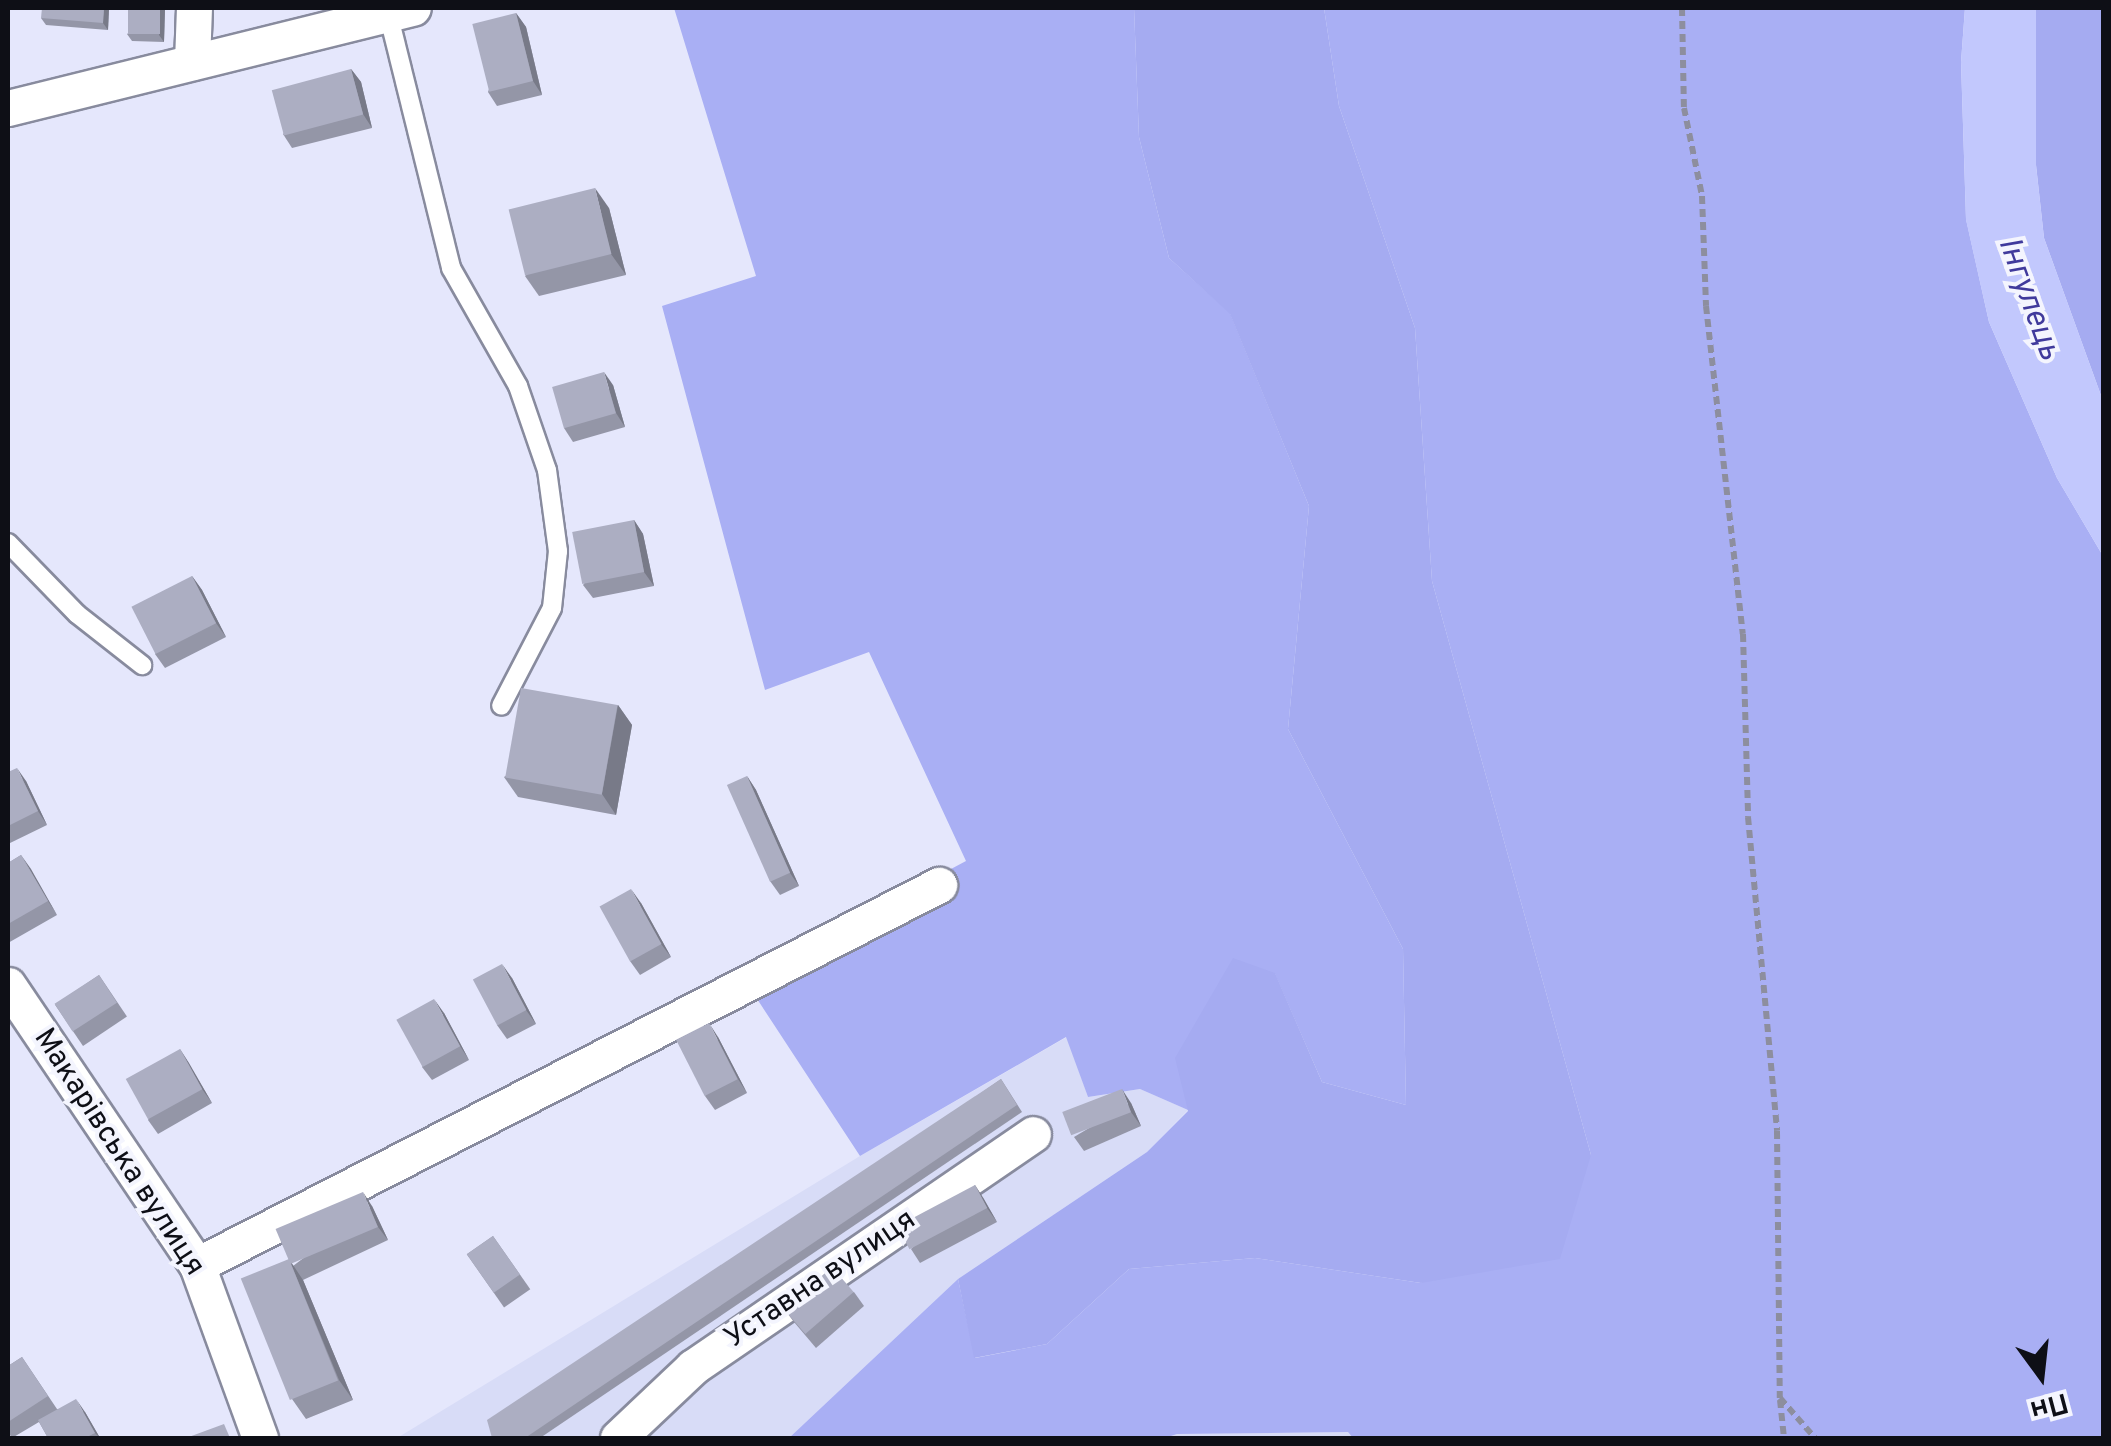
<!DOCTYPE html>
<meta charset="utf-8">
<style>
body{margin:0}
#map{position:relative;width:2111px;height:1446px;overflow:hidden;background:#e5e7fc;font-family:Overpass,sans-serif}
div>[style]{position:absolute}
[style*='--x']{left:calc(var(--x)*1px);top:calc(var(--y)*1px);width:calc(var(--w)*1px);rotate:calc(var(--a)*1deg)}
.built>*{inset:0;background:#d8dcf7}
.green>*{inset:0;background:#a9aff4}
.forest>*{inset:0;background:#a5abf1}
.water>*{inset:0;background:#c2c8fd}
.path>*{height:6px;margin-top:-3px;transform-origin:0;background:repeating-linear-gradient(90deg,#8d8e9e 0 8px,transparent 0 13px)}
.roads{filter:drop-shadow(2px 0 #888b9e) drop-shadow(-2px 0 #888b9e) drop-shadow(0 2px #888b9e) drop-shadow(0 -2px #888b9e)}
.lane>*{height:18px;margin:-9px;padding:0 9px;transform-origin:9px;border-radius:9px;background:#fff}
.street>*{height:35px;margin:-17.5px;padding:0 17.5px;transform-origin:17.5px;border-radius:17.5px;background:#fff}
.wall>*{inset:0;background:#9496a7;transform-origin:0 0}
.shaded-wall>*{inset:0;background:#787a88}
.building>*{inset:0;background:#acaec2;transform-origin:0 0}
span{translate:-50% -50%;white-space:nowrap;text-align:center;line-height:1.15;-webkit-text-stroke:8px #f4f5fe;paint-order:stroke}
.street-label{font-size:30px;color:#0e0f16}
.water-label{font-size:32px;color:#403a9c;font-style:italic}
.frame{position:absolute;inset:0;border:10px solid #0e0f16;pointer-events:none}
.north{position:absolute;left:1991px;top:1326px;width:100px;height:100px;-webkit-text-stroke:8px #f4f5fe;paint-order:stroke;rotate:165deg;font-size:28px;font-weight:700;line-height:40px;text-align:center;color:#0e0f16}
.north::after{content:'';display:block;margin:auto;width:35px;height:45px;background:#0e0f16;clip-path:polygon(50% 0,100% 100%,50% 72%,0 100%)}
</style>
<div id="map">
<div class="built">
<i style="clip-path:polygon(1067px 1037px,1088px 1097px,1140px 1089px,1188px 1110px,1147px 1152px,958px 1279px,789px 1438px,397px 1438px,860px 1156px)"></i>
<i style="clip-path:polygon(1348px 1432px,1353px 1438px,1165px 1438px,1177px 1434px)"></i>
</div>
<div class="green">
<i style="clip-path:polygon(674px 8px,1134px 8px,1139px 137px,1169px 258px,1230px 313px,1309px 506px,1288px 729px,1403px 949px,1406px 1105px,1322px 1082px,1275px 974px,1188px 1110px,1140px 1089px,1088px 1097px,1066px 1037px,860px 1156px,744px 979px,966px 861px,869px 652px,765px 690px,662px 306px,756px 276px)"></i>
<i style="clip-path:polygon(1324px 8px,1965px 8px,1961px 62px,1966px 219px,1989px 322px,2057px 478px,2103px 556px,2103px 1438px,1353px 1438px,1348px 1432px,1177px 1434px,1165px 1438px,789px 1438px,958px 1279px,975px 1358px,1047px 1344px,1129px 1269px,1255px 1258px,1421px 1283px,1591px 1155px,1432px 581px,1415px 328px,1339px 106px)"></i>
</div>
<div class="forest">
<i style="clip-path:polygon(1134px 8px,1324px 8px,1339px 106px,1415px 328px,1432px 581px,1591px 1155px,1560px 1259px,1421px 1283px,1255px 1258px,1129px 1269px,1047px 1344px,974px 1358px,958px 1279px,1147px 1152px,1188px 1111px,1175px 1058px,1233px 958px,1275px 973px,1322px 1082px,1406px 1105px,1403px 949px,1288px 729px,1309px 506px,1230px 314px,1169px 258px,1139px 137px)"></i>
<i style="clip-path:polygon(2036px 8px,2103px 8px,2103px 401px,2044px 238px,2036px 165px)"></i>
</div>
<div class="water">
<i style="clip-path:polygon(1965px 8px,2036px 8px,2036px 165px,2044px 238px,2103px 401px,2103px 556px,2057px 478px,1989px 322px,1966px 220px,1961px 62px)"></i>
</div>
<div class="path">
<i style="--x:1682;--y:8;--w:100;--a:88.9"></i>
<i style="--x:1684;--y:108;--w:90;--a:78.4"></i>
<i style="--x:1702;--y:196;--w:110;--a:87.9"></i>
<i style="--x:1706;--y:306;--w:330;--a:83.6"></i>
<i style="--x:1743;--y:634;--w:183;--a:88.4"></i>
<i style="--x:1748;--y:817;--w:315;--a:84.7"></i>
<i style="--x:1777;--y:1131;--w:267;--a:89.4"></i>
<i style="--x:1780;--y:1398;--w:53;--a:48.8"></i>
<i style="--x:1780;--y:1400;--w:38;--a:84"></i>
</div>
<div class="roads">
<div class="lane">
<i style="--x:388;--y:13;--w:263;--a:76.1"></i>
<i style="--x:451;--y:268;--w:136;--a:60.4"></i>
<i style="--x:518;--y:386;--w:89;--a:71"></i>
<i style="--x:547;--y:470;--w:82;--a:82.3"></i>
<i style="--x:558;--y:551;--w:57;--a:96"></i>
<i style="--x:552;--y:608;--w:110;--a:117.5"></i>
<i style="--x:8;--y:543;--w:99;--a:45.8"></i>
<i style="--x:77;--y:614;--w:83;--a:38.1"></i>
</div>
<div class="street">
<i style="--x:192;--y:62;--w:54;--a:-87.9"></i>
<i style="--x:8;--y:108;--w:417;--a:-13.9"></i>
<i style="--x:8;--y:985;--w:338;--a:56"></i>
<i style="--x:197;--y:1265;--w:184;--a:70"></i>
<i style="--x:197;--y:1265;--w:834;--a:-27.12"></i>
<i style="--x:618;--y:1438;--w:103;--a:-43.4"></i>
<i style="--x:693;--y:1367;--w:412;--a:-34.4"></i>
</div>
</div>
<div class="wall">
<i style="clip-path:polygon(109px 8px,108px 30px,46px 25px,41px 18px)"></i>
<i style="clip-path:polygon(165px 8px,164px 42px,132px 41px,127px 34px)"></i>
<i style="clip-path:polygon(516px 13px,526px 27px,542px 95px,497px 106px,488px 92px)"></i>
<i style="clip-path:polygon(351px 69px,361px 82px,372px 128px,292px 148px,283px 134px)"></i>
<i style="clip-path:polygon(609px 208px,626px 275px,539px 296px,525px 276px)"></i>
<i style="clip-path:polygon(613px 385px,625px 427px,573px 442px,564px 428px)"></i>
<i style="clip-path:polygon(634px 520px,643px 534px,654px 586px,593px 598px,583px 585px)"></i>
<i style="clip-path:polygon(192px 576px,202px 590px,226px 637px,165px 668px,155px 654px)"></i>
<i style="clip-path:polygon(618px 705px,632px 725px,616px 815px,518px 797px,504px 777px)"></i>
<i style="clip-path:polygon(8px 772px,26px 781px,47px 825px,8px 844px)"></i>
<i style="clip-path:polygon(747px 776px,756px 790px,799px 886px,780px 895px,770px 881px)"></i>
<i style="clip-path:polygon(21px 855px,57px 915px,8px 943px,8px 863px)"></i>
<i style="clip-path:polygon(641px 903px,671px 957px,640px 975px,630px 961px)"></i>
<i style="left:99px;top:975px;width:50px;height:53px;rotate:56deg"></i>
<i style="clip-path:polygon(512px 978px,536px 1024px,507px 1039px,497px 1025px)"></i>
<i style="clip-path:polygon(444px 1013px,469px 1060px,432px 1080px,422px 1067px)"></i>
<i style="clip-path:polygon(718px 1037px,747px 1093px,715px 1110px,705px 1096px)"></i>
<i style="clip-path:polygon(180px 1049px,212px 1103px,158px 1134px,148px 1120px)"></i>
<i style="clip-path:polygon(1001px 1079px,1022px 1112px,540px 1438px,492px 1438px)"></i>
<i style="clip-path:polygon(1131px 1103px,1141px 1126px,1084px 1151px,1074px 1137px)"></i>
<i style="clip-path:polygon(975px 1185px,997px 1222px,920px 1263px,911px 1249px)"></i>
<i style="clip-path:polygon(372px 1206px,388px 1240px,303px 1280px,353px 1400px,306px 1419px,292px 1399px,289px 1259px,293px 1266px)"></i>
<i style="left:493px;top:1236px;width:65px;height:32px;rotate:55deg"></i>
<i style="clip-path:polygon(854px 1292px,864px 1306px,816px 1348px,794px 1322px,784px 1309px)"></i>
<i style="clip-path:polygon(22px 1357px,57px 1409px,85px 1412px,100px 1438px,48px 1438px,39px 1422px,12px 1438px,8px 1432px,8px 1366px)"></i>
</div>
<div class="shaded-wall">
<i style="clip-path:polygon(104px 8px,109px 8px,108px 30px,103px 23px)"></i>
<i style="clip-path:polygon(160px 8px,165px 8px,164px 42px,159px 35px)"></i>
<i style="clip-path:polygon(516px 13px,526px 27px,542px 95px,533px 81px)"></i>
<i style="clip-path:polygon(351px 69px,361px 82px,372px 128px,363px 114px)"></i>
<i style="clip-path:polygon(595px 188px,609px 208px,626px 275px,611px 254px)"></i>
<i style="clip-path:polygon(604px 372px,613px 385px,625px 427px,616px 413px)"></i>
<i style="clip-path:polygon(634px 520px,643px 534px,654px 586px,644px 572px)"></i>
<i style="clip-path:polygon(192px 576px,202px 590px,226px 637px,216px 623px)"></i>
<i style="clip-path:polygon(618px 705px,632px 725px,616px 815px,602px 794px)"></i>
<i style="clip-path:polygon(17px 768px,26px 781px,47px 825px,38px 811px)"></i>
<i style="clip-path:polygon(747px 776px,756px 790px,799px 886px,790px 873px)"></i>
<i style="clip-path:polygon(21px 855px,31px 869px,57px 915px,48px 901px)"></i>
<i style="clip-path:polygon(631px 889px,641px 903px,671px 957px,661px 944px)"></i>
<i style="clip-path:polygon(502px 964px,512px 978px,536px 1024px,526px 1010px)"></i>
<i style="clip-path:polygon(434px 999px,444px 1013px,469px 1060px,460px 1046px)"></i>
<i style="clip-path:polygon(709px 1023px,718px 1037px,747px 1093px,738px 1079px)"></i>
<i style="clip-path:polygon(180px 1049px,189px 1063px,212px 1103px,202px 1089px)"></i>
<i style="clip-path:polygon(1122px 1089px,1131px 1103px,1141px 1126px,1131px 1112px)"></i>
<i style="clip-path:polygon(975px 1185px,984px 1199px,997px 1222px,987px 1208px)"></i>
<i style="clip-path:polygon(363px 1192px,372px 1206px,388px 1240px,378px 1227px)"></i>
<i style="clip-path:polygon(289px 1259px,303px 1280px,353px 1400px,339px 1380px)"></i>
<i style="clip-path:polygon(76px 1399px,85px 1412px,100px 1438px,95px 1433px)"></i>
</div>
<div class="building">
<i style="clip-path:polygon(42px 8px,104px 8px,103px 23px,41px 18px)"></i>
<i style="left:128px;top:8px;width:32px;height:26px"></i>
<i style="left:516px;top:13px;width:70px;height:45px;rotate:76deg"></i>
<i style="left:351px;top:69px;width:47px;height:82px;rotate:75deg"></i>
<i style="left:595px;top:188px;width:68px;height:89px;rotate:76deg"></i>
<i style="left:604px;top:372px;width:43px;height:54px;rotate:74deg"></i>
<i style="left:634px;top:520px;width:53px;height:63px;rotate:79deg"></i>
<i style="left:192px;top:576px;width:53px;height:68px;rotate:63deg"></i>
<i style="left:521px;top:688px;width:98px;height:91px;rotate:10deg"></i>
<i style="clip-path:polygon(17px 768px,38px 811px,8px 826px,8px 772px)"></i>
<i style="left:747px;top:776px;width:106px;height:22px;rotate:66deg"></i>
<i style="clip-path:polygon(21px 855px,48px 901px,8px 924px,8px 863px)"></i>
<i style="left:631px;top:889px;width:63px;height:36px;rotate:61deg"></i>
<i style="left:502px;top:964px;width:52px;height:33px;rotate:62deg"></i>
<i style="left:99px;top:975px;width:33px;height:53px;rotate:57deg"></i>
<i style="left:434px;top:999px;width:54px;height:43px;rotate:61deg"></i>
<i style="left:709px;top:1023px;width:63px;height:37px;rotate:63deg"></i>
<i style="left:180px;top:1049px;width:46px;height:62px;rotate:61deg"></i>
<i style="clip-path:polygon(1001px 1079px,1017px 1105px,525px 1438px,492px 1438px,487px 1420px)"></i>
<i style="left:1122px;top:1089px;width:25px;height:64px;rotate:69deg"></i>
<i style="left:975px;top:1185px;width:26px;height:88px;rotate:62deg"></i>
<i style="left:363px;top:1192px;width:38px;height:95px;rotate:67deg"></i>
<i style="left:493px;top:1236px;width:47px;height:32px;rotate:55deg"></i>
<i style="left:289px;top:1259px;width:131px;height:52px;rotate:68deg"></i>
<i style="left:832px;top:1267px;width:33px;height:64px;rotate:49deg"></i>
<i style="clip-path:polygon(22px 1357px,48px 1396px,8px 1422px,8px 1366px)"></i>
<i style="clip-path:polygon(76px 1399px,95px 1433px,85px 1438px,48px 1438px,38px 1420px)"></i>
<i style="clip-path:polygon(224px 1424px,230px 1438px,186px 1438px)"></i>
</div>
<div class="street-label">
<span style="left:118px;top:1153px;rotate:57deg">Макарівська вулиця</span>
<span style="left:821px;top:1280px;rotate:-34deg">Уставна вулиця</span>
</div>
<div class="water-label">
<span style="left:2028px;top:299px;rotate:70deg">Інгулець</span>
</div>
<div class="frame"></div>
<div class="north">Пн</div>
</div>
